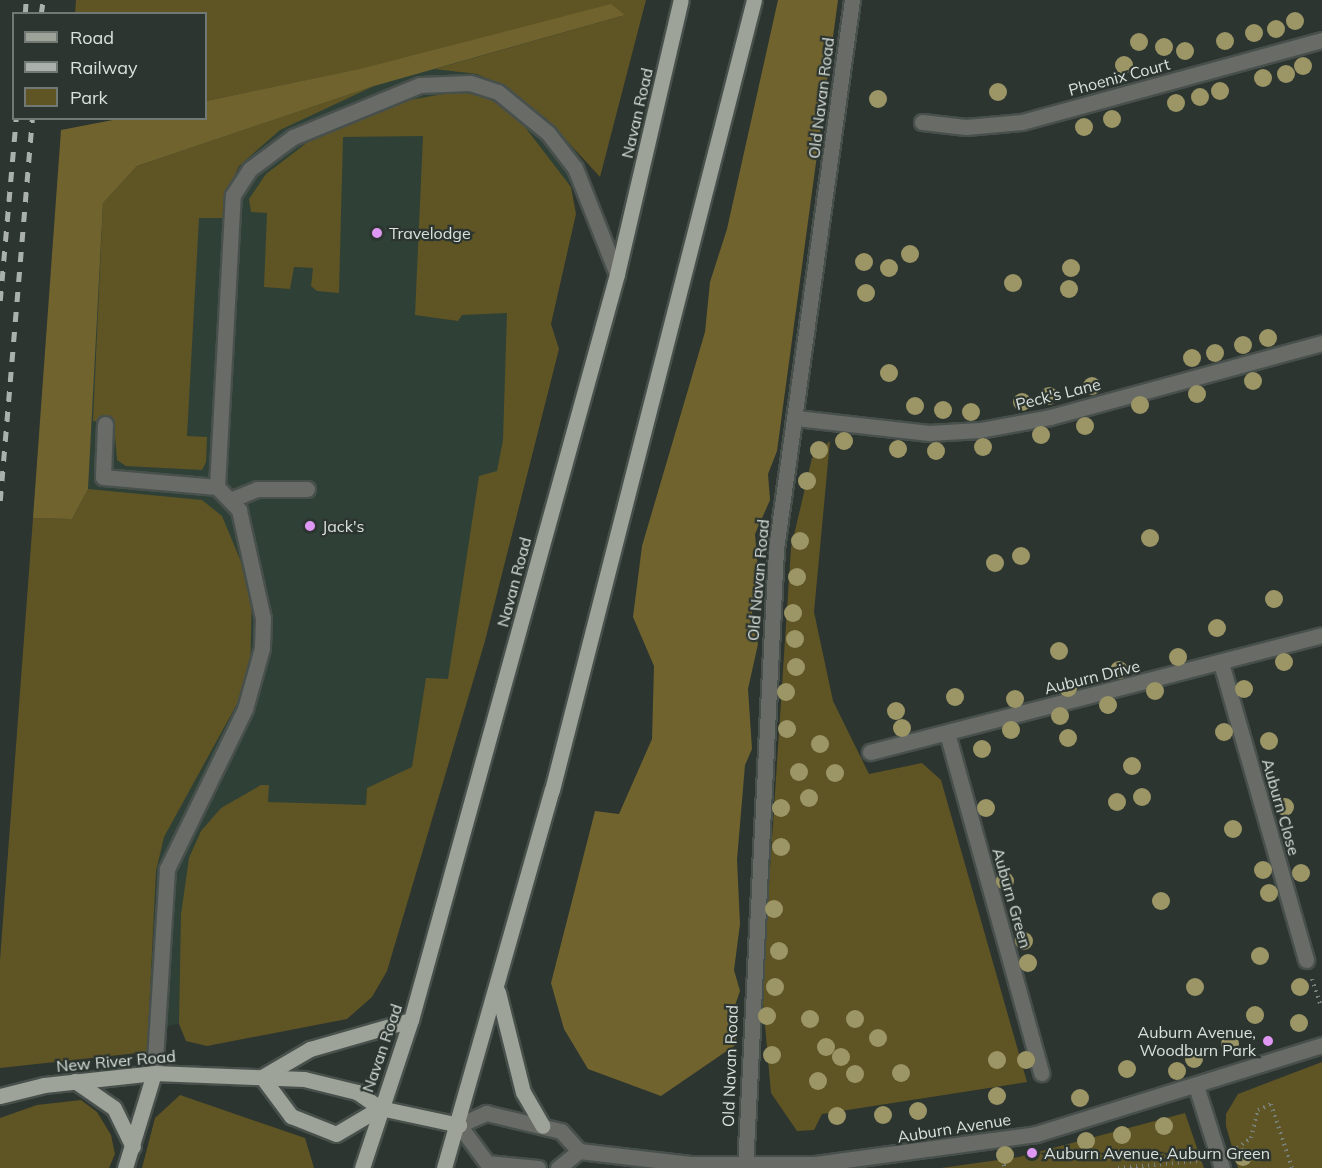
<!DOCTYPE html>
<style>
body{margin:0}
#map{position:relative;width:1322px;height:1168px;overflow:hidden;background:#2c3530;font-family:Mulish,sans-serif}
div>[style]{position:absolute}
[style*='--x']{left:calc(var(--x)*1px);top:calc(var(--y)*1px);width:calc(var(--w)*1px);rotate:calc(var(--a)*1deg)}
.built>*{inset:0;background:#2f4036}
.green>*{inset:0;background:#5f5424}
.forest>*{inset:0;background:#70632e}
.path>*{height:4px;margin-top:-2px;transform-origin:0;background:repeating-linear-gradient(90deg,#79817d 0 1.5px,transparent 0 6px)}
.roads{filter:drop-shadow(2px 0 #48504c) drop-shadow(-2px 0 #48504c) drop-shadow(0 2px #48504c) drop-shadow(0 -2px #48504c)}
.minor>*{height:15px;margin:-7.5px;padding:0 7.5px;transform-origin:7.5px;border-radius:7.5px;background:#696b67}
.major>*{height:15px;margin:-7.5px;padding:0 7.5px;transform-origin:7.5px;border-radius:7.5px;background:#9ea399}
.rail>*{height:4.5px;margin-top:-2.25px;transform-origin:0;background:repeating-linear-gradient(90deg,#aab1ad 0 10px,transparent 0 20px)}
.trees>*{width:18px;height:18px;margin:-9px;border-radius:50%;background:#9c9565}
.dots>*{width:16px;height:16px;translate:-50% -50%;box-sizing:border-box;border:3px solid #2c3530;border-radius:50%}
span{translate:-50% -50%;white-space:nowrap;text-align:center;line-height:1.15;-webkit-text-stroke:4.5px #2c3530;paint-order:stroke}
.street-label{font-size:16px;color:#dae0dd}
.poi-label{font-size:16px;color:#dae0dd}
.left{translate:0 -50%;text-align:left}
.right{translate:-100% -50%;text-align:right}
.legend{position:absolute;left:12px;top:12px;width:195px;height:108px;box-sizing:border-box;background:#2c3530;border:2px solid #727975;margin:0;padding:8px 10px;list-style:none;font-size:18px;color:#dae0dd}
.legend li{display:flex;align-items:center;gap:12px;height:30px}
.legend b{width:30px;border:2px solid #727975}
</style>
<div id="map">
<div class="built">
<i style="clip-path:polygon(611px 4px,420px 825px,234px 1009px,116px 1040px,42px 522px,71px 152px)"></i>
</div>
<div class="green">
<i style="clip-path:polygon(76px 0,646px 0,600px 177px,547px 119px,503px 86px,477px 74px,435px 69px,625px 15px,206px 101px,206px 14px,75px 14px)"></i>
<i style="clip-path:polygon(374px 86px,280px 130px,239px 166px,224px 198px,223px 218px,199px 218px,187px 436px,207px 437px,206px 462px,202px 470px,126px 466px,117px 460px,114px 423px,93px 421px,103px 203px,137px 166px)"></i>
<i style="clip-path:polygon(459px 91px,491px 99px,521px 122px,571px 187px,576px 214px,551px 324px,559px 349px,485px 641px,387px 971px,372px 997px,347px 1019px,207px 1046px,186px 1041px,179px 1024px,181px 914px,189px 858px,201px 831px,221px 808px,261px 785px,269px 785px,268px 802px,366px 805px,367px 788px,412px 767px,426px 678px,448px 679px,479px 476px,497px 471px,503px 440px,507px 313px,462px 315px,458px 321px,415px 315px,423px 136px,343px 137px,339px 293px,317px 291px,311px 286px,313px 268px,294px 267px,290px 289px,264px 287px,267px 213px,251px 212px,249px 199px,266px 174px,317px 135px,405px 101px)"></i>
<i style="clip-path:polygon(830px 441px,814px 612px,833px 701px,869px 774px,922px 763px,941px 780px,1027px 1082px,822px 1114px,814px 1130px,797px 1131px,771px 1093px,762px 992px,791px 548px,812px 458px)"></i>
<i style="clip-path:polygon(88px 489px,202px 500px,222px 516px,252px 588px,250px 680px,164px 837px,156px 871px,147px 1052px,0 1068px,0 960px,33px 518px,72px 519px)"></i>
<i style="clip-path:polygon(1322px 1062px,1322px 1168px,1238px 1168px,1226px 1126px,1226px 1114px,1238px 1094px)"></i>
<i style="clip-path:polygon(180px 1095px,305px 1138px,314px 1168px,142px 1168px,155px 1118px)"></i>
<i style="clip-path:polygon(81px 1100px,97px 1112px,111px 1135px,115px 1154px,109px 1168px,0 1168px,0 1118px,37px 1105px)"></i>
<i style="clip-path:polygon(1185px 1113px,1204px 1168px,941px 1168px,1019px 1157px)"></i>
</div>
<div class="forest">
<i style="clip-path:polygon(778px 0,838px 0,777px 451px,768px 474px,770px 500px,755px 534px,759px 582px,751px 617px,758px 644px,748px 689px,752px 749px,745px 765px,737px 860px,740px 924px,734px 970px,740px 991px,732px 1014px,737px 1044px,661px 1096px,588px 1069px,564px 1029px,551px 983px,595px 811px,619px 814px,652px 739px,654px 666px,633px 617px,642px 546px,705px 332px,710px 282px,727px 229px)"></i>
<i style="clip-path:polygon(611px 4px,625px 15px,374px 86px,137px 166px,103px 203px,88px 489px,72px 519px,33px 518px,61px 130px,118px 119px,206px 118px,206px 101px,360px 69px)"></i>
</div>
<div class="path">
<i style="--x:1312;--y:979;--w:26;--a:72"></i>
<i style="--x:1237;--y:1148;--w:17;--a:-36"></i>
<i style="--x:1251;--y:1138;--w:29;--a:-76"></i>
<i style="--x:1258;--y:1110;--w:14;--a:-25"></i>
<i style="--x:1271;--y:1104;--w:67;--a:71.8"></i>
<i style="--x:1002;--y:1159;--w:9;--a:72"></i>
<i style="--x:1118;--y:1168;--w:80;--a:-5"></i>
</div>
<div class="roads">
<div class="minor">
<i style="--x:922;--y:122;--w:44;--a:6.5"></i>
<i style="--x:966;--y:127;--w:56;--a:-5.1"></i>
<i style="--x:1022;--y:122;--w:311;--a:-15.3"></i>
<i style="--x:796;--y:418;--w:134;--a:6.4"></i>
<i style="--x:929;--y:433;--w:51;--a:-3.4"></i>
<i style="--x:980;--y:430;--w:71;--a:-10.5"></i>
<i style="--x:1050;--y:417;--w:282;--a:-15.2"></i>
<i style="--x:105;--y:424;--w:53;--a:92.2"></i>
<i style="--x:103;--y:477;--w:114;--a:5"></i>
<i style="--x:217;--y:487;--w:32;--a:46"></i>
<i style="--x:239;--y:510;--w:111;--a:77.5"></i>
<i style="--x:263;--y:618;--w:30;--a:92"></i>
<i style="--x:262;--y:648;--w:63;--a:105.6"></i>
<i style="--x:245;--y:709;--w:178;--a:116"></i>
<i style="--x:167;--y:869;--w:204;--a:93.6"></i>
<i style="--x:217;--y:487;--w:292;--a:-86.9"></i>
<i style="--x:233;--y:195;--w:31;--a:-57"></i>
<i style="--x:250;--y:169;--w:54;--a:-36.7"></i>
<i style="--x:293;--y:137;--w:137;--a:-22.3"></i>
<i style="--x:420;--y:85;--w:50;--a:-2.3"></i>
<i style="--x:470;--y:83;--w:29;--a:18"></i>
<i style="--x:498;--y:92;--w:65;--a:39.4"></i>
<i style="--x:548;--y:133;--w:44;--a:52.4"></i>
<i style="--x:575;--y:168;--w:114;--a:68.4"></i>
<i style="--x:230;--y:500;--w:29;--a:-22"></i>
<i style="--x:257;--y:489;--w:50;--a:0"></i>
<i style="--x:1221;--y:663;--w:309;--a:74"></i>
<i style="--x:947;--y:733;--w:353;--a:74.5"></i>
<i style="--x:870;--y:752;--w:467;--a:-14.5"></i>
<i style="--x:1196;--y:1086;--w:86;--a:72.4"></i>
<i style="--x:538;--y:1168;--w:51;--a:-174.4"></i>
<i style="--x:487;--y:1163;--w:47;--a:-126.4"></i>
<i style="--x:459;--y:1125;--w:30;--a:-24"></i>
<i style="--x:486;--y:1113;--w:77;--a:13.5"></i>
<i style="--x:561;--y:1131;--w:27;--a:48"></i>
<i style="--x:579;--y:1151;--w:112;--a:6.7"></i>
<i style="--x:690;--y:1164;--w:125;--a:0"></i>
<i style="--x:815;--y:1164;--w:223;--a:-7.7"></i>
<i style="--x:1036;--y:1134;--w:300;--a:-17.3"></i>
<i style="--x:558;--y:1168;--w:27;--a:-39"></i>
<i style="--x:745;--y:1168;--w:620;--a:-87.13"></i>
<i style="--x:776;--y:549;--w:554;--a:-82.12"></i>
</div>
<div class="major">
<i style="--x:498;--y:992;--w:103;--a:76"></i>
<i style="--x:523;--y:1092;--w:39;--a:60"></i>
<i style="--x:262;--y:1077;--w:56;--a:-30.3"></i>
<i style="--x:310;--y:1049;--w:105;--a:-16"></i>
<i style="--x:262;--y:1077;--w:49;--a:53.4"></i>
<i style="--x:291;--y:1116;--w:48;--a:21.8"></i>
<i style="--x:336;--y:1134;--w:51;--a:-30.6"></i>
<i style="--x:75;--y:1081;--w:47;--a:34.7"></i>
<i style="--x:114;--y:1108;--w:43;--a:64"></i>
<i style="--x:0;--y:1096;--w:45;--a:-14"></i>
<i style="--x:44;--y:1085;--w:111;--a:-6.2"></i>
<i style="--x:154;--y:1073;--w:150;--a:2.3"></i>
<i style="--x:304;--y:1079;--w:55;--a:13.8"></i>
<i style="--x:357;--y:1092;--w:28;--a:35"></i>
<i style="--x:380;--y:1108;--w:81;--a:12.1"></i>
<i style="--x:125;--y:1168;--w:99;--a:-73"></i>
<i style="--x:362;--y:1168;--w:156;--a:-71.7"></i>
<i style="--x:411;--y:1020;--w:774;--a:-74.56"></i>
<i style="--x:617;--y:274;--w:281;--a:-76.9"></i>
<i style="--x:444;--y:1168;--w:393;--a:-74.1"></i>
<i style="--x:552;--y:790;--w:815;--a:-75.66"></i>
</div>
</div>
<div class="rail">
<i style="--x:25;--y:14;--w:14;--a:-86"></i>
<i style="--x:41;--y:14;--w:14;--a:-82"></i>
<i style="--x:0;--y:301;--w:184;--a:-85"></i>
<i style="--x:0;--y:501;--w:384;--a:-85.2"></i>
</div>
<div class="trees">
<i style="left:1295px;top:21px"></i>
<i style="left:1276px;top:29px"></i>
<i style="left:1254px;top:33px"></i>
<i style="left:1225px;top:41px"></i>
<i style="left:1139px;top:42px"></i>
<i style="left:1164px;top:47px"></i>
<i style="left:1185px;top:51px"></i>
<i style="left:1124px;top:65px"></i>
<i style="left:1303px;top:66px"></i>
<i style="left:1286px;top:74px"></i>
<i style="left:1263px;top:78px"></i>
<i style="left:1220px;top:91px"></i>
<i style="left:998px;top:92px"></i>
<i style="left:1200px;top:97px"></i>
<i style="left:878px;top:99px"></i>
<i style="left:1176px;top:103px"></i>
<i style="left:1112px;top:119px"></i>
<i style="left:1084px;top:127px"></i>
<i style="left:910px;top:254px"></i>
<i style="left:864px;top:262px"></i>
<i style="left:889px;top:268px"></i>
<i style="left:1071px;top:268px"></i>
<i style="left:1013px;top:283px"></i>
<i style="left:1069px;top:289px"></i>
<i style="left:866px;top:293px"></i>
<i style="left:1268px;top:338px"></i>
<i style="left:1243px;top:345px"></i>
<i style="left:1215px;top:353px"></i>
<i style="left:1192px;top:358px"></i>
<i style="left:889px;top:373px"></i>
<i style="left:1253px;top:381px"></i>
<i style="left:1092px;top:386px"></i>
<i style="left:1197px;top:394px"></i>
<i style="left:1049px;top:396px"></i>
<i style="left:1022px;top:402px"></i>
<i style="left:1140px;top:405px"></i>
<i style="left:915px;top:406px"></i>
<i style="left:943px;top:410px"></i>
<i style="left:971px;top:412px"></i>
<i style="left:1085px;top:426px"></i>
<i style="left:1041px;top:435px"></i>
<i style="left:844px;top:441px"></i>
<i style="left:983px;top:447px"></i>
<i style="left:898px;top:449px"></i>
<i style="left:819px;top:450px"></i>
<i style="left:936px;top:451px"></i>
<i style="left:807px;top:481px"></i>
<i style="left:1150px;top:538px"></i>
<i style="left:800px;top:541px"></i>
<i style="left:1021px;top:556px"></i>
<i style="left:995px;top:563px"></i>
<i style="left:797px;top:577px"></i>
<i style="left:1274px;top:599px"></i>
<i style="left:793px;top:613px"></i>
<i style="left:1217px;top:628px"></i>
<i style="left:795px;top:639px"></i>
<i style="left:1059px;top:651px"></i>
<i style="left:1178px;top:657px"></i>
<i style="left:1284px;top:662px"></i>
<i style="left:796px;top:667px"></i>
<i style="left:1119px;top:670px"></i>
<i style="left:1068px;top:688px"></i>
<i style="left:1244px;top:689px"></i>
<i style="left:1155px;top:691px"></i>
<i style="left:786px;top:692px"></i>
<i style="left:955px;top:697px"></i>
<i style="left:1015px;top:699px"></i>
<i style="left:1108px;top:705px"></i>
<i style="left:896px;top:711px"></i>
<i style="left:1060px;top:716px"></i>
<i style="left:902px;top:728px"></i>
<i style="left:787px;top:729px"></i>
<i style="left:1011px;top:730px"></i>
<i style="left:1224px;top:732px"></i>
<i style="left:1068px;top:738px"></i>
<i style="left:1269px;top:741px"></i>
<i style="left:820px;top:744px"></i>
<i style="left:982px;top:749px"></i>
<i style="left:1132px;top:766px"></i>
<i style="left:799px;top:772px"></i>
<i style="left:835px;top:773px"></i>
<i style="left:1142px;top:797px"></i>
<i style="left:809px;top:798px"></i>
<i style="left:1117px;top:802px"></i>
<i style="left:1285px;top:807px"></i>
<i style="left:781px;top:808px"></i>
<i style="left:986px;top:808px"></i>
<i style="left:1233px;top:829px"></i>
<i style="left:781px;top:847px"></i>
<i style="left:1263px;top:870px"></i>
<i style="left:1301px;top:873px"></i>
<i style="left:1005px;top:881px"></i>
<i style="left:1269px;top:893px"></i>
<i style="left:1161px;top:901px"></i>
<i style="left:774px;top:909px"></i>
<i style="left:1024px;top:941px"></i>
<i style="left:779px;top:951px"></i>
<i style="left:1260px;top:956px"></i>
<i style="left:1028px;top:963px"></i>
<i style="left:775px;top:987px"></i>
<i style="left:1195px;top:987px"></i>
<i style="left:1300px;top:987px"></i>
<i style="left:1255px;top:1015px"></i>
<i style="left:767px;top:1016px"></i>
<i style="left:810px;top:1019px"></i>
<i style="left:855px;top:1019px"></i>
<i style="left:1299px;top:1023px"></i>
<i style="left:878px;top:1038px"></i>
<i style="left:1230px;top:1044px"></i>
<i style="left:826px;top:1047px"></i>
<i style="left:772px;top:1055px"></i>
<i style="left:841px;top:1057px"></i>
<i style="left:1194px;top:1059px"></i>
<i style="left:997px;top:1060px"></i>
<i style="left:1026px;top:1060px"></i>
<i style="left:1127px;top:1069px"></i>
<i style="left:1177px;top:1071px"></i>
<i style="left:901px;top:1073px"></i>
<i style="left:855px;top:1074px"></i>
<i style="left:818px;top:1081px"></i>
<i style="left:997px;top:1096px"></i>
<i style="left:1080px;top:1098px"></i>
<i style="left:918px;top:1111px"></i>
<i style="left:883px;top:1115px"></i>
<i style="left:837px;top:1116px"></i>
<i style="left:1164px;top:1126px"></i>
<i style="left:1122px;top:1135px"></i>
<i style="left:1086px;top:1141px"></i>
<i style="left:1005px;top:1155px"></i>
<i style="left:1243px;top:1157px"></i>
</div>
<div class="dots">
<i style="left:377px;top:233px;background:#de98f3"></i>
<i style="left:310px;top:526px;background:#de98f3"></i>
<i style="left:1268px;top:1041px;background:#de98f3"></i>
<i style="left:1032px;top:1153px;background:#de98f3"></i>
</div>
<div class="street-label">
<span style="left:1119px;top:77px;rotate:-15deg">Phoenix Court</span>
<span style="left:821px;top:98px;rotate:-83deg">Old Navan Road</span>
<span style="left:637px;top:113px;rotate:-77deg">Navan Road</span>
<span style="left:1058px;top:394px;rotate:-14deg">Peck's Lane</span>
<span style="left:758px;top:580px;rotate:-85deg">Old Navan Road</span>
<span style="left:514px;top:582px;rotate:-75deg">Navan Road</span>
<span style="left:1092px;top:677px;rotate:-14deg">Auburn Drive</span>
<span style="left:1281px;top:807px;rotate:74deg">Auburn Close</span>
<span style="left:1012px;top:898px;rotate:74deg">Auburn Green</span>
<span style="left:382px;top:1048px;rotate:-71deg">Navan Road</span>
<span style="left:116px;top:1061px;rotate:-5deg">New River Road</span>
<span style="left:730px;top:1066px;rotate:-88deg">Old Navan Road</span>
<span style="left:954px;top:1128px;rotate:-9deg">Auburn Avenue</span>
</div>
<div class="poi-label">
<span class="left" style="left:389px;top:233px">Travelodge</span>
<span class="left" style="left:322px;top:526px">Jack's</span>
<span class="right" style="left:1256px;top:1041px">Auburn Avenue,<br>Woodburn Park</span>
<span class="left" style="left:1044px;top:1153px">Auburn Avenue, Auburn Green</span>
</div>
<ul class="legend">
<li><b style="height:8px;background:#9ea399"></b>Road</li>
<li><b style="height:8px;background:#aab1ad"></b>Railway</li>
<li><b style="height:16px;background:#5f5424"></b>Park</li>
</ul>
</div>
